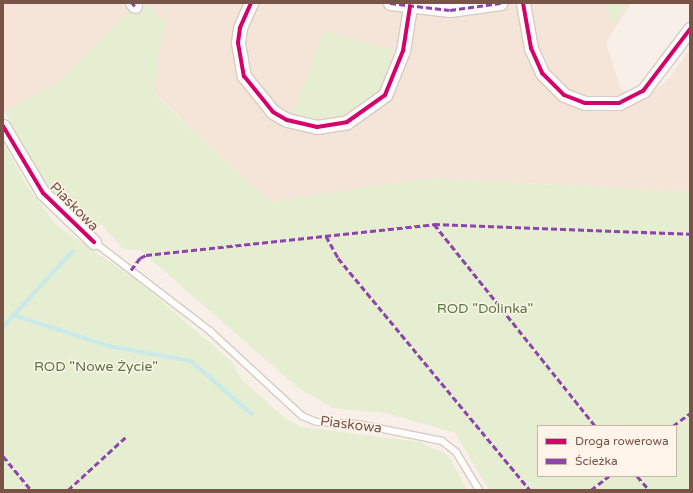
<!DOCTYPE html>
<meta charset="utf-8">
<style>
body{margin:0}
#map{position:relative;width:693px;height:493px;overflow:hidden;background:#f8f0e8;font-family:"Varela Round",sans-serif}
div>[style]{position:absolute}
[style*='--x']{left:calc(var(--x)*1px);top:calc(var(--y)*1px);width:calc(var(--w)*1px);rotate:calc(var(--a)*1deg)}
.residential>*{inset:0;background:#f4e5d8}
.green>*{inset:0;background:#e5eed1}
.stream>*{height:3.5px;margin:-1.75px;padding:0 1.75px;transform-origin:1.75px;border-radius:1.75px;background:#c9eae9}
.roads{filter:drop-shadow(1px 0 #d6cbc5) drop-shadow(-1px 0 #d6cbc5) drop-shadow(0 1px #d6cbc5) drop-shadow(0 -1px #d6cbc5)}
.service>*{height:6px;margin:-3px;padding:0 3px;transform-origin:3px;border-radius:3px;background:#fefdfc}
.minor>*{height:13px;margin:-6.5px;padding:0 6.5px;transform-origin:6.5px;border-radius:6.5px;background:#fefdfc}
.quiet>*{height:3px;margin-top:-1.5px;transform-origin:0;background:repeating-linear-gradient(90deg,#8e44ad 0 6px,transparent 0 9px)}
.cycleway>*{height:4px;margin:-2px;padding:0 2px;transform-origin:2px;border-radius:2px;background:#d6006c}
span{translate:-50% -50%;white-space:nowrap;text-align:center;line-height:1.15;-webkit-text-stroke:3px #fff4ea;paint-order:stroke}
.street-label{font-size:14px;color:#785346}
.park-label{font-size:14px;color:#53793b}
.frame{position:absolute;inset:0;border:4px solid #785346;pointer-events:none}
.legend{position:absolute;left:537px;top:425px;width:140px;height:52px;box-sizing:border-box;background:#fff4ea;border:1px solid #c9b4a8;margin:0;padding:5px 7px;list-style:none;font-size:12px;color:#785346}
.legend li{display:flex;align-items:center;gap:8px;height:20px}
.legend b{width:20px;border:1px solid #c9b4a8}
</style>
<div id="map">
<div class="residential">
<i style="clip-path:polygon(3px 3px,631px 3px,606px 43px,621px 89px,644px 101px,669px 78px,690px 49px,690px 192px,430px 178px,269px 202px,99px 41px,61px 80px,3px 113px)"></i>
</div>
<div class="green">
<i style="clip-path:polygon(evenodd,145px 3px,164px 23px,172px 3px,159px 49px,155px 95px,269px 202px,430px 178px,690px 192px,690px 490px,489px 490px,455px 433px,386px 413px,333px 408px,297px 387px,140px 250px,123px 249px,102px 225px,83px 224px,44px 185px,5px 112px,61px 80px,130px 10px,134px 14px,145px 3px,538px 426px,676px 426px,676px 476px,538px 476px,538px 426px)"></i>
<i style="clip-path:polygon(606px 3px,628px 3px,614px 24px,610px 21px)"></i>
<i style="clip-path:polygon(324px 32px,392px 50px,381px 88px,358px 107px,337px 116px,311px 118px,293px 113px)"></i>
<i style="clip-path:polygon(3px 142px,27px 186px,56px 225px,139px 282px,231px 361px,243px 381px,286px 419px,301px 427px,420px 442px,448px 455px,467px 490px,3px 490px)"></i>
</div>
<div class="stream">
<i style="--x:13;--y:315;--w:101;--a:17.9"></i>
<i style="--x:109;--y:346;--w:83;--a:10.4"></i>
<i style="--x:191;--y:361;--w:81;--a:41"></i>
<i style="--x:3;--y:327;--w:103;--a:-47.4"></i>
</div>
<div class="roads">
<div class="service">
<i style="--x:57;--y:207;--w:12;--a:-42"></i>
<i style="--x:94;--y:242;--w:146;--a:37.5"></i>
<i style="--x:210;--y:331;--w:125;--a:42.7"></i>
<i style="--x:302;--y:416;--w:16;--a:22"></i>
<i style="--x:317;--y:422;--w:41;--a:2.8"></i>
<i style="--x:358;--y:424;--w:86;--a:11.4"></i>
<i style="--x:442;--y:441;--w:18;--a:38"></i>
<i style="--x:456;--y:452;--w:44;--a:58.8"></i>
</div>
<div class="minor">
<i style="--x:132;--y:3;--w:4;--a:45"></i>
<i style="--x:251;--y:3;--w:27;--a:114"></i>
<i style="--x:240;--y:28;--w:15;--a:98"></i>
<i style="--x:238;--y:43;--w:34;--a:80"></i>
<i style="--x:244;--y:76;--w:46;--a:51.1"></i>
<i style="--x:273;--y:112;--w:16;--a:30"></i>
<i style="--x:287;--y:120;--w:31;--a:13"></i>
<i style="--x:317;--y:127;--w:30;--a:-9"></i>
<i style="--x:347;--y:122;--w:47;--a:-35.4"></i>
<i style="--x:385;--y:95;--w:48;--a:-67.8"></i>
<i style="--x:403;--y:51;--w:45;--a:-81"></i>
<i style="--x:390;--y:3;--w:60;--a:6.7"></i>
<i style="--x:450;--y:10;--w:51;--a:-7.8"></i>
<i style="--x:523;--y:3;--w:46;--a:79.9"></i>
<i style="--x:531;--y:48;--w:27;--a:66"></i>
<i style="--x:542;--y:73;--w:31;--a:45"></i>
<i style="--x:564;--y:95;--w:22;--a:21"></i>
<i style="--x:585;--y:103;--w:34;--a:0"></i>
<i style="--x:619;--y:103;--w:27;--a:-27"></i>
<i style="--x:643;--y:91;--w:78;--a:-52.8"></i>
<i style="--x:3;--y:126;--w:78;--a:59.2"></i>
<i style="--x:43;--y:193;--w:71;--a:43.9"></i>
</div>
</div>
<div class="quiet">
<i style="--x:132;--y:3;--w:4;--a:45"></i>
<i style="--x:390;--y:3;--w:60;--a:6.7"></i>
<i style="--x:450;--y:10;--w:51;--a:-7.8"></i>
<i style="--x:434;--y:224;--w:258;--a:51.4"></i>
<i style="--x:326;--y:236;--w:25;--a:61"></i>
<i style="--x:338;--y:258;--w:301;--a:50.4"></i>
<i style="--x:131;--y:270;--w:15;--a:-53"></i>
<i style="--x:140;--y:258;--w:7;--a:-27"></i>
<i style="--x:146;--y:255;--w:290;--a:-6.1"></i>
<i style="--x:434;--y:224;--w:256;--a:2.2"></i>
<i style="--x:673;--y:426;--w:21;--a:-37"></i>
<i style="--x:3;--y:456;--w:44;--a:50.5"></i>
<i style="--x:637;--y:476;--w:18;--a:49"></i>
<i style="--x:68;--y:490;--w:80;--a:-42.5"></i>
<i style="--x:591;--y:490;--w:23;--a:-38"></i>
</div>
<div class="cycleway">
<i style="--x:251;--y:3;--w:27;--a:114"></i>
<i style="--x:240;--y:28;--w:15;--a:98"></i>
<i style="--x:238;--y:43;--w:34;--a:80"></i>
<i style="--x:244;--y:76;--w:46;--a:51.1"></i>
<i style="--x:273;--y:112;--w:16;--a:30"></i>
<i style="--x:287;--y:120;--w:31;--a:13"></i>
<i style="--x:317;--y:127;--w:30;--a:-9"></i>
<i style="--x:347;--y:122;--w:47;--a:-35.4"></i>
<i style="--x:385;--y:95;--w:48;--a:-67.8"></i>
<i style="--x:403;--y:51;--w:45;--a:-81"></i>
<i style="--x:523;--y:3;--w:46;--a:79.9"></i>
<i style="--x:531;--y:48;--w:27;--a:66"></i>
<i style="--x:542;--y:73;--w:31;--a:45"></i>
<i style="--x:564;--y:95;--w:22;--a:21"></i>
<i style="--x:585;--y:103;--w:34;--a:0"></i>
<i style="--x:619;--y:103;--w:27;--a:-27"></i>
<i style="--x:643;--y:91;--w:78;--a:-52.8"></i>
<i style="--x:3;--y:126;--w:78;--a:59.2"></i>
<i style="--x:43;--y:193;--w:71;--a:43.9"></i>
</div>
<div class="street-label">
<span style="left:74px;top:207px;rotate:45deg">Piaskowa</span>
<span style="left:351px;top:425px;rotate:7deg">Piaskowa</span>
</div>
<div class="park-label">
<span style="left:485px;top:309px">ROD "Dolinka"</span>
<span style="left:96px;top:367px">ROD "Nowe Życie"</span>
</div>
<div class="frame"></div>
<ul class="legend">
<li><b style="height:5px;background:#d6006c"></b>Droga rowerowa</li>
<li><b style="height:5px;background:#8e44ad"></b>Ścieżka</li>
</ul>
</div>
